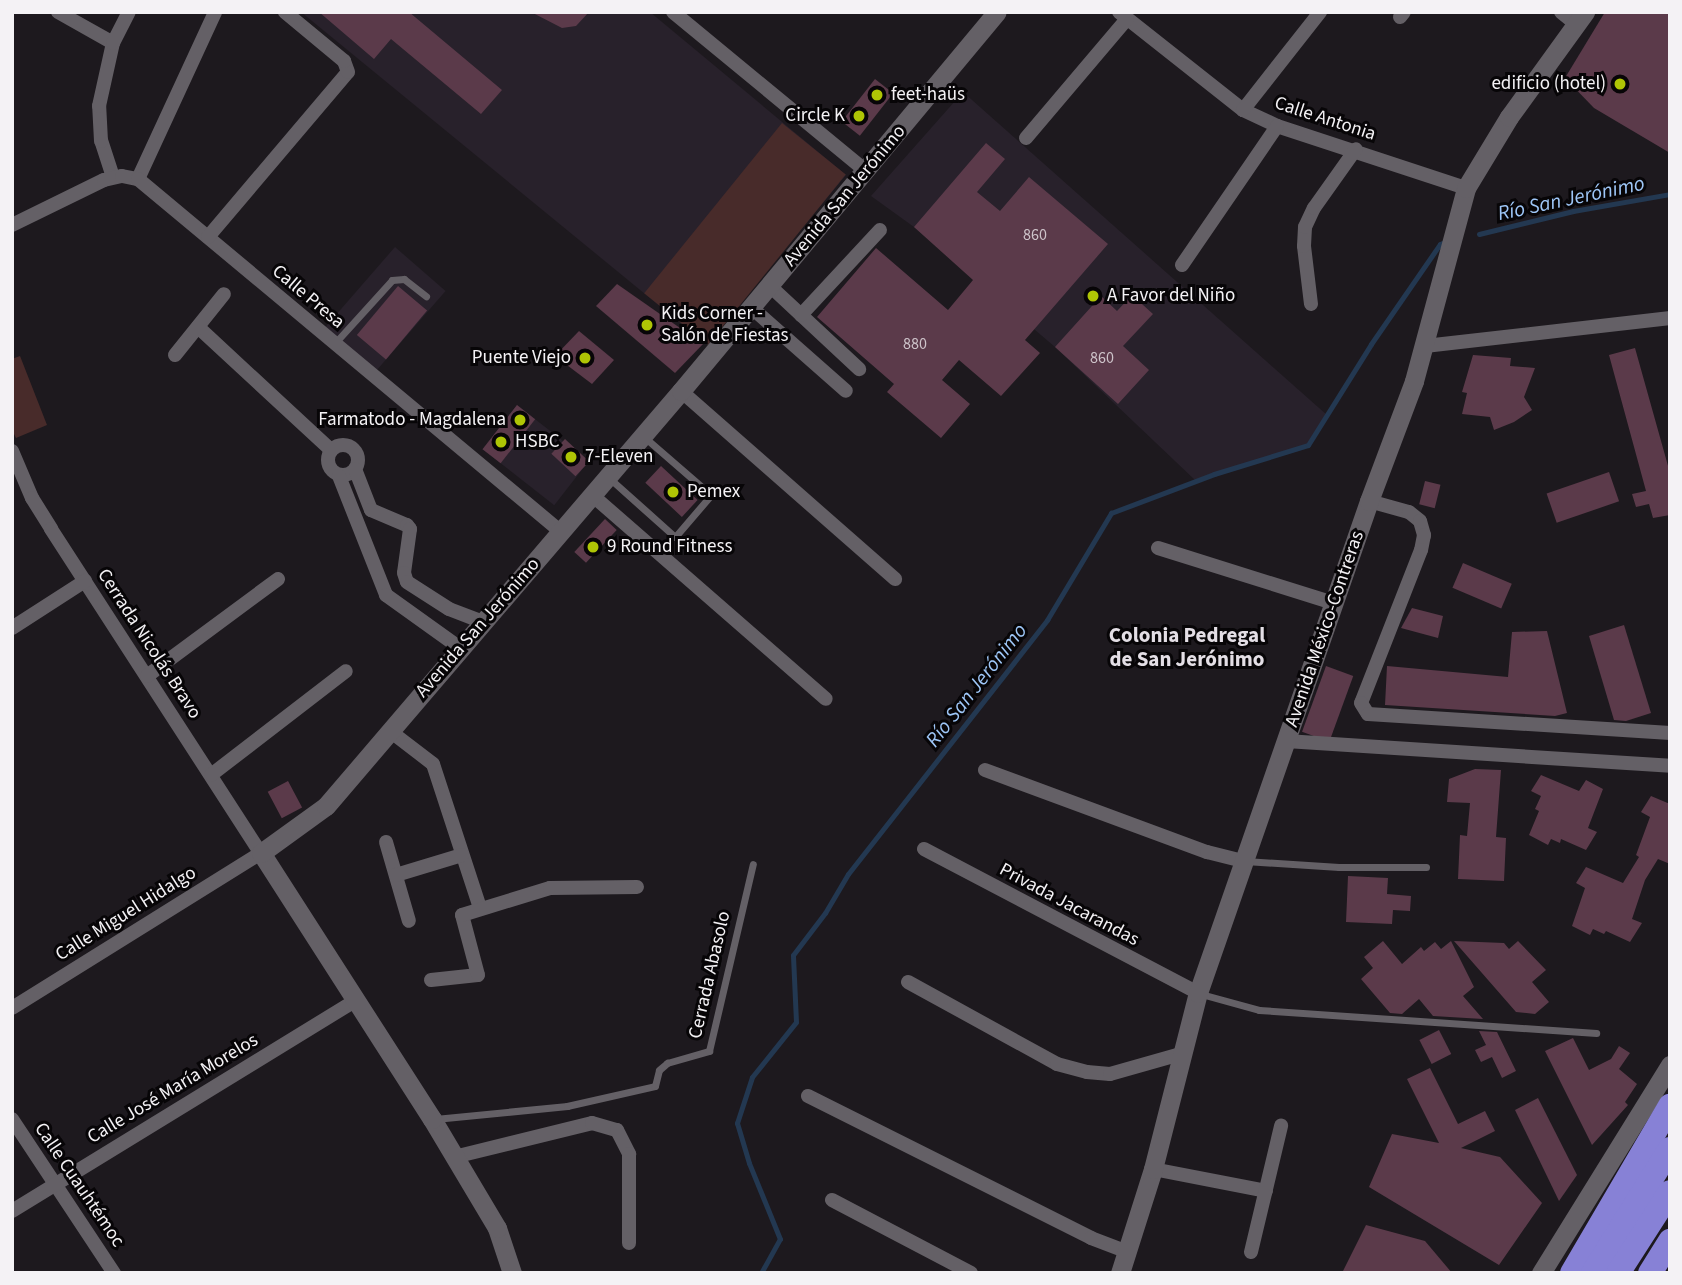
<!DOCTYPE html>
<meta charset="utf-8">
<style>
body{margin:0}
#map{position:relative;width:1682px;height:1285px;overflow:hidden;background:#1d191e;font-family:"Source Sans 3",sans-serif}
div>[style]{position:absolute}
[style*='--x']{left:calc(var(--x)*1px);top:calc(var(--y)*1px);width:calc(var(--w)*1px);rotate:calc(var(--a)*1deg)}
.built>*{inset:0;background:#28212b;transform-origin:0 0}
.green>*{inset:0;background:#482b2a;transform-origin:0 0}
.stream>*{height:5px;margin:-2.5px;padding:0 2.5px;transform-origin:2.5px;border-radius:2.5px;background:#233851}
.building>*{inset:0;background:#5b3a4a;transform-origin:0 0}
.lane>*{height:7px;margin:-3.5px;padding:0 3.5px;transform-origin:3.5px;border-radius:3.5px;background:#646066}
.street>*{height:14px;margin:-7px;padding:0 7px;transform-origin:7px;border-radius:7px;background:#646066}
.street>.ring{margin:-7px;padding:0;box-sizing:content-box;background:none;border:14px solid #646066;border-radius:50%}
.secondary>*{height:19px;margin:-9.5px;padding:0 9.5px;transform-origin:9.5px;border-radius:9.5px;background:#646066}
.highway>*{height:24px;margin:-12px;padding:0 12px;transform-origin:12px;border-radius:12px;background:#8781d6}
.dots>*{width:19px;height:19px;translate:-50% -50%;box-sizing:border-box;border:4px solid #070507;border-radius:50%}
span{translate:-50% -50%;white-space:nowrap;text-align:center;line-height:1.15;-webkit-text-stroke:6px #070507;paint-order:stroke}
.number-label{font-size:16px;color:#cec4ca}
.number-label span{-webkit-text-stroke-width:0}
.poi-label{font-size:19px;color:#f4f2f5}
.right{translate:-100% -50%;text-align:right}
.left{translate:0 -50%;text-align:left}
.street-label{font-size:19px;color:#f4f2f5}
.water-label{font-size:21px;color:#9ec6f7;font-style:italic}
.neighbourhood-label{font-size:21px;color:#e3dee5;font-weight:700}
.frame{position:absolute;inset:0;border:14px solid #f4f2f5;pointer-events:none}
</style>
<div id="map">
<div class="built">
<i style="clip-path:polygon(301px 12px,650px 12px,846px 175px,706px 344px)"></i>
<i style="clip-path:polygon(963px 92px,1327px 415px,1308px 445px,1196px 481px,1055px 347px,914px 227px,871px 196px)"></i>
<i style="left:395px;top:247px;width:67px;height:106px;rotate:41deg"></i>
<i style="left:517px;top:405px;width:91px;height:56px;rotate:38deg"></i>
</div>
<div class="green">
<i style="left:782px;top:123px;width:82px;height:219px;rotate:39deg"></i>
<i style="clip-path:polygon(20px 356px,47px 425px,16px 438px,12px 430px,12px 359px)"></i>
</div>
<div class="stream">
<i style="--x:1479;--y:234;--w:97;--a:-13.7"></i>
<i style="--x:1573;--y:211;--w:98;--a:-9.9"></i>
<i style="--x:761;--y:1273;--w:39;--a:-61"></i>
<i style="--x:780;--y:1239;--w:82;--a:-112.2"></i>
<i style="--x:749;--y:1163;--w:42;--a:-106.7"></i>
<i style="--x:737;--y:1123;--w:48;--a:-71.9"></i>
<i style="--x:752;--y:1077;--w:70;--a:-51.3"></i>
<i style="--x:796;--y:1022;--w:67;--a:-92.6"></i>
<i style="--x:793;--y:955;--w:53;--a:-52.7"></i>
<i style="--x:825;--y:913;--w:45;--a:-59.5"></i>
<i style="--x:848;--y:874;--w:323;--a:-51.9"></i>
<i style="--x:1047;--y:620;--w:125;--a:-59.1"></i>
<i style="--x:1111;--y:513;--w:110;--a:-20.7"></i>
<i style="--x:1214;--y:474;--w:98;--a:-17.1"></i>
<i style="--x:1308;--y:445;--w:119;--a:-58"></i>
<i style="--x:1371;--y:344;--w:121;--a:-55.4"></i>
<i style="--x:1440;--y:244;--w:5;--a:-22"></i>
</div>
<div class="building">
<i style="clip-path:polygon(319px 12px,409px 12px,502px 90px,481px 114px,391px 39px,374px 59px)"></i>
<i style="clip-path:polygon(531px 12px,589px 12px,576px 26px,562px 28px)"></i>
<i style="clip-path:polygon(1605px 12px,1670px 12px,1670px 153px,1594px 108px,1565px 78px)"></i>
<i style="left:875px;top:79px;width:23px;height:54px;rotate:38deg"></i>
<i style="clip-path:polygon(986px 143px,1005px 159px,977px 192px,1000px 211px,1029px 177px,1108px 244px,1025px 340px,1040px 353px,1001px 396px,959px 360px,942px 380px,970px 404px,941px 438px,887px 392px,894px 384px,817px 317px,876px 248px,948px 310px,973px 280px,914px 227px)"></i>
<i style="clip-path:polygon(617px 284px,703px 344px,675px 373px,596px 306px)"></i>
<i style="left:398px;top:286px;width:38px;height:64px;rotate:40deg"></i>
<i style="clip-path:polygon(1132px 295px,1153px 314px,1123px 346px,1149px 370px,1118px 404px,1055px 347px,1101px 296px,1117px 311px)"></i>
<i style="clip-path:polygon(579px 331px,614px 360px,592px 384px,555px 356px)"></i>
<i style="clip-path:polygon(1635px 348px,1670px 473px,1670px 515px,1653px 518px,1649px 504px,1636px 507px,1632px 494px,1646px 491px,1609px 355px)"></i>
<i style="clip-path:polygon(1473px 355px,1511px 358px,1510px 366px,1535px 368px,1524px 397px,1532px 410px,1514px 422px,1494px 430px,1490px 417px,1462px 414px,1467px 393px,1462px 392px)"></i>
<i style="left:517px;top:405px;width:23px;height:56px;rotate:38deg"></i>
<i style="left:565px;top:439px;width:33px;height:20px;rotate:43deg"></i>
<i style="left:661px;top:466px;width:50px;height:23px;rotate:43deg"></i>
<i style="left:1609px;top:472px;width:31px;height:66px;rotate:71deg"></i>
<i style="left:1425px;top:481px;width:16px;height:24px;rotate:14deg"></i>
<i style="left:605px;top:519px;width:16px;height:45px;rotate:43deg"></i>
<i style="left:1463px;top:563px;width:53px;height:27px;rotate:23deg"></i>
<i style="clip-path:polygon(1412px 608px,1443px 616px,1438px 638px,1401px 628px)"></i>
<i style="clip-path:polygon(1624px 625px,1651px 713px,1626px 721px,1614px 720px,1589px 636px)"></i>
<i style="clip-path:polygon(1547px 631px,1567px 713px,1555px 716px,1385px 705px,1387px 666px,1508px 677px,1512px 632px)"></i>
<i style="left:1326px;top:666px;width:29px;height:70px;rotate:20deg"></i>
<i style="clip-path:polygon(1475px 769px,1501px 770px,1496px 837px,1506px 838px,1504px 881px,1458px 879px,1460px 835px,1467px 836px,1470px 803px,1447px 802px,1449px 779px)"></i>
<i style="clip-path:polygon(1541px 775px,1579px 791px,1586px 780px,1603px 789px,1588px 828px,1597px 832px,1586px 850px,1561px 839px,1560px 843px,1551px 839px,1548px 845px,1529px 835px,1539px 811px,1535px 809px,1541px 796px,1531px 791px)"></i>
<i style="left:288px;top:781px;width:30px;height:23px;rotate:62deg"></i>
<i style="clip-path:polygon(1651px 796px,1670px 804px,1670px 864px,1658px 859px,1645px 880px,1632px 919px,1642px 923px,1630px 942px,1606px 931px,1604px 934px,1593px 929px,1590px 935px,1572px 926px,1585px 888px,1576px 883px,1586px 867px,1623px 883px,1639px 857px,1636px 855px,1650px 817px,1641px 812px)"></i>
<i style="clip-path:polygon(1348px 876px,1388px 878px,1387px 894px,1411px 896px,1410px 911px,1393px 910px,1392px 924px,1346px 922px)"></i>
<i style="clip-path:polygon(1383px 941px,1402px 964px,1421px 947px,1424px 951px,1435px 942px,1441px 949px,1451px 941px,1474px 987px,1463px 996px,1483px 1019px,1433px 1016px,1419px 999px,1402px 1014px,1390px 1013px,1361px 979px,1373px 968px,1364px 957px)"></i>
<i style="clip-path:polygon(1454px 941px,1504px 943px,1509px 949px,1518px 941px,1546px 970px,1532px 982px,1549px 1002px,1535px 1014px,1516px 1012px)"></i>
<i style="left:1439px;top:1030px;width:27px;height:22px;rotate:63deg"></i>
<i style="clip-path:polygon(1479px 1031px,1497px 1032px,1516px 1071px,1502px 1078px,1492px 1057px,1481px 1062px,1475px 1050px,1486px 1045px)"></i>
<i style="clip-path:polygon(1573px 1038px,1589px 1070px,1611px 1059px,1619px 1046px,1630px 1053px,1619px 1069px,1637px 1084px,1625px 1102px,1628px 1105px,1592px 1145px,1545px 1051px)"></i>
<i style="clip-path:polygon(1430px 1068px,1458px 1124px,1485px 1111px,1495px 1131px,1461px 1148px,1500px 1157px,1542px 1203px,1499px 1265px,1369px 1187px,1392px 1134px,1439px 1143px,1407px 1079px)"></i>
<i style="clip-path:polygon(1538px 1098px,1577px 1175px,1559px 1201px,1515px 1110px)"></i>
<i style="clip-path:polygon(1366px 1225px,1425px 1241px,1452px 1273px,1342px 1273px)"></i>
</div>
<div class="lane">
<i style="--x:334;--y:344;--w:86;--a:-47.8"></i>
<i style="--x:392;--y:280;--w:12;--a:-5"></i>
<i style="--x:404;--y:279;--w:28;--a:38"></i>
<i style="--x:608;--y:477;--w:90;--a:41.8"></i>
<i style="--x:675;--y:537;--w:55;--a:-49.4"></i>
<i style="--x:711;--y:495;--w:89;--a:-139.1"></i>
<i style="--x:1245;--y:861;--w:94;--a:3.7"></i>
<i style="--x:1339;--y:867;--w:87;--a:0"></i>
<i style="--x:1201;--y:994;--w:60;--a:15.4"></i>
<i style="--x:1259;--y:1010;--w:338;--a:3.9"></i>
<i style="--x:435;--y:1119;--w:133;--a:-5.6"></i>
<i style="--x:567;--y:1106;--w:90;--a:-12.8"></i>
<i style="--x:655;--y:1086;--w:16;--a:-76"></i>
<i style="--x:659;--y:1070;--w:11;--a:-41"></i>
<i style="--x:667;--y:1063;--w:44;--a:-15.9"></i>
<i style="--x:709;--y:1051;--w:192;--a:-76.8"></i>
</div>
<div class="street">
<i style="--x:58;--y:12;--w:63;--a:29.4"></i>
<i style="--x:673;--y:12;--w:250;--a:39.5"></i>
<i style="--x:1119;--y:12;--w:158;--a:38.3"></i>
<i style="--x:1243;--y:110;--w:38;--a:25"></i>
<i style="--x:1277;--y:126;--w:199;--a:18.2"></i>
<i style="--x:1561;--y:12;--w:21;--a:39"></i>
<i style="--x:1400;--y:17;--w:6;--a:-51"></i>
<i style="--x:1243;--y:110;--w:125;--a:-51.8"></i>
<i style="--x:1026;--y:138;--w:156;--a:-49.7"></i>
<i style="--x:113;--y:177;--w:38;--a:-108"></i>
<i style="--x:101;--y:141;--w:35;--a:-93"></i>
<i style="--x:99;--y:106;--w:65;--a:-77.5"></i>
<i style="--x:113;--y:43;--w:35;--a:-63"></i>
<i style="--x:138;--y:179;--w:184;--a:-65.2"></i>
<i style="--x:12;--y:225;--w:102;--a:-26.1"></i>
<i style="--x:104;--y:180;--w:18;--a:-13"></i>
<i style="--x:122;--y:176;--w:16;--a:11"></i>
<i style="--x:138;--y:179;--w:550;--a:39.83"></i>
<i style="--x:208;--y:237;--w:216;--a:-49.7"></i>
<i style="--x:348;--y:72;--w:12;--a:-110"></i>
<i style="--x:344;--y:61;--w:77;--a:-140.3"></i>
<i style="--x:1182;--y:265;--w:168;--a:-55.6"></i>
<i style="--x:770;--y:286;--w:122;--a:43"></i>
<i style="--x:1311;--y:304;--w:58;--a:-96.9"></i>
<i style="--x:1304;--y:246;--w:19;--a:-87"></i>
<i style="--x:1305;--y:227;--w:21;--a:-65"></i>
<i style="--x:1314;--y:208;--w:72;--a:-54.6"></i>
<i style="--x:752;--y:308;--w:125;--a:41.4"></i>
<i style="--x:801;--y:315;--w:116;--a:-47.1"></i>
<i style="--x:198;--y:327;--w:181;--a:42.8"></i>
<i style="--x:1425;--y:346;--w:247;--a:-6.5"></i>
<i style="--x:175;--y:355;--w:78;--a:-51.2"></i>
<i style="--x:681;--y:391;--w:285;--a:41.3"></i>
<i class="ring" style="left:328px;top:445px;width:16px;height:16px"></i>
<i style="--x:12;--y:451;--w:51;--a:66.9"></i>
<i style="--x:32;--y:498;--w:36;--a:58"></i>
<i style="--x:51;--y:529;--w:386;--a:57.1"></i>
<i style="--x:261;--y:853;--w:293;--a:148.1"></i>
<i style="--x:355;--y:469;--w:44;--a:68.7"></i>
<i style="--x:371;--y:510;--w:39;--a:23"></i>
<i style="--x:407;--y:525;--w:5;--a:53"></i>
<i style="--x:410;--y:529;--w:44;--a:97.8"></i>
<i style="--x:404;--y:573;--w:9;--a:72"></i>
<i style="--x:407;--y:582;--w:50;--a:32.7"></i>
<i style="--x:449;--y:609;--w:36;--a:21"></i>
<i style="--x:339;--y:476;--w:128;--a:68.4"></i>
<i style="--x:386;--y:595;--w:91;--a:35.6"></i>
<i style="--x:592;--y:495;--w:310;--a:41.1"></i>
<i style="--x:1369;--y:501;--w:41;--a:15.4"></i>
<i style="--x:1409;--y:512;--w:14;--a:39"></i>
<i style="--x:1420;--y:521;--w:15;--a:74"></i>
<i style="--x:1424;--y:535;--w:15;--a:101"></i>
<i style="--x:1421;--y:550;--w:164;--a:111.4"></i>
<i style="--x:1361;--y:703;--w:13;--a:58"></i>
<i style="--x:1368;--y:714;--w:303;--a:3.6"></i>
<i style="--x:1158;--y:548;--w:183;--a:17.4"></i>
<i style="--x:12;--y:628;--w:87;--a:-32.8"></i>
<i style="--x:147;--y:676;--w:163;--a:-36.5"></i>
<i style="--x:390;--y:731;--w:54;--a:37.5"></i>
<i style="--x:433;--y:764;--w:151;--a:71.9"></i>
<i style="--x:1286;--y:741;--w:385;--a:3.7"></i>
<i style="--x:985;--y:770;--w:237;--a:20.3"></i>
<i style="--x:1207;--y:852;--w:36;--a:14"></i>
<i style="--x:211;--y:775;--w:170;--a:-37.6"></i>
<i style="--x:386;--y:842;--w:82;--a:73.8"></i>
<i style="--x:924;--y:849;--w:310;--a:27.7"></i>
<i style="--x:396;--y:875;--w:69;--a:-16.9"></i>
<i style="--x:431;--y:980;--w:47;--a:-6.1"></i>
<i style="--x:478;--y:975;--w:62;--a:-104.9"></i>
<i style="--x:462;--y:915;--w:92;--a:-17.1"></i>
<i style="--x:550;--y:888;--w:87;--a:-0.7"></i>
<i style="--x:908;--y:982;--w:170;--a:28.8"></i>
<i style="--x:1057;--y:1064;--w:31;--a:15"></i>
<i style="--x:1087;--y:1072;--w:23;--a:5"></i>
<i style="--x:1110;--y:1074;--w:77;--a:-15.8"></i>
<i style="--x:808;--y:1096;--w:317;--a:26.6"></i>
<i style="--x:1091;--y:1238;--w:40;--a:21"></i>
<i style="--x:12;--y:1119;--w:185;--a:56.5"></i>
<i style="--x:454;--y:1157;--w:142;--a:-13.8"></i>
<i style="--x:592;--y:1123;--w:26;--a:16"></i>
<i style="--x:617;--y:1130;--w:27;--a:63"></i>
<i style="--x:629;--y:1154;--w:89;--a:90"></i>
<i style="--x:1153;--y:1169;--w:115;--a:11"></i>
<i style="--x:832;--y:1200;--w:157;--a:27.7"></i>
<i style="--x:12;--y:1211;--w:402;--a:-31.5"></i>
<i style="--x:1251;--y:1252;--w:130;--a:-76.6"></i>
</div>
<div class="secondary">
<i style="--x:512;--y:1273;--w:47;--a:-108.4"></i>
<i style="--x:497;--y:1228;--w:127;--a:-120.8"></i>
<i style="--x:432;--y:1119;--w:316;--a:-122.7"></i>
<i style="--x:261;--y:853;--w:80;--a:-35.9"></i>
<i style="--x:326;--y:806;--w:546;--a:-49.46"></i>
<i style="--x:681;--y:391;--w:493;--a:-50.2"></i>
<i style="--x:1120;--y:1273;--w:109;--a:-72.4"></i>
<i style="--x:1153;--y:1169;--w:182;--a:-75.7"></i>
<i style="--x:1198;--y:993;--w:521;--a:-70.83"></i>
<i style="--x:1369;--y:501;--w:128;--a:-69.4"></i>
<i style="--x:1414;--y:381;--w:200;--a:-74.9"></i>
<i style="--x:1466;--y:188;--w:83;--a:-58.8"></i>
<i style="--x:1509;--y:117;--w:130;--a:-54.1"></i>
<i style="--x:1541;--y:1273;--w:245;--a:-58.2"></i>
</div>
<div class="highway">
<i style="--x:1572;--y:1273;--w:194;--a:-59.6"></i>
<i style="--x:1593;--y:1273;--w:146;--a:-58.2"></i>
<i style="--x:1618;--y:1273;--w:96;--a:-57.3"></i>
<i style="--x:1650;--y:1273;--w:38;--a:-58"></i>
</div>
<div class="dots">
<i style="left:1620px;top:84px;background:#afc505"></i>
<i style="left:877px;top:95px;background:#afc505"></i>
<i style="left:859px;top:116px;background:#afc505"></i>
<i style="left:1093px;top:296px;background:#afc505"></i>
<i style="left:647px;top:325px;background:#afc505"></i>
<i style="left:585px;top:358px;background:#afc505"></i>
<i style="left:520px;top:420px;background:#afc505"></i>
<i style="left:501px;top:442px;background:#afc505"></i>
<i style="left:571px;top:457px;background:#afc505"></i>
<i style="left:673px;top:492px;background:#afc505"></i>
<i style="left:593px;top:547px;background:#afc505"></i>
</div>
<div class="number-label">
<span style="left:1035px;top:235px">860</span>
<span style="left:915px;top:344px">880</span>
<span style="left:1102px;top:358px">860</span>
</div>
<div class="poi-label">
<span class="right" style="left:1606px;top:84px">edificio (hotel)</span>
<span class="left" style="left:891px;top:95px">feet-haüs</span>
<span class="right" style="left:845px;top:116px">Circle K</span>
<span class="left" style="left:1107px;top:296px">A Favor del Niño</span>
<span class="left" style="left:661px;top:325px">Kids Corner -<br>Salón de Fiestas</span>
<span class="right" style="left:571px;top:358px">Puente Viejo</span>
<span class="right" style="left:506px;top:420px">Farmatodo - Magdalena</span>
<span class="left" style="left:515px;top:442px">HSBC</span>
<span class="left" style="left:585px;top:457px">7-Eleven</span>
<span class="left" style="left:687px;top:492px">Pemex</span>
<span class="left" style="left:607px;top:547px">9 Round Fitness</span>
</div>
<div class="street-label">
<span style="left:1325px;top:119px;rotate:18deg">Calle Antonia</span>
<span style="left:845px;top:196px;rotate:-50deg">Avenida San Jerónimo</span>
<span style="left:308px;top:297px;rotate:40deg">Calle Presa</span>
<span style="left:478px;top:628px;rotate:-49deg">Avenida San Jerónimo</span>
<span style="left:1325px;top:629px;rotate:-71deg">Avenida México-Contreras</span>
<span style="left:149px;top:644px;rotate:57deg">Cerrada Nicolás Bravo</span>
<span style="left:1069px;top:905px;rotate:28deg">Privada Jacarandas</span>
<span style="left:126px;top:914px;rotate:-32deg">Calle Miguel Hidalgo</span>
<span style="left:710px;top:975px;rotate:-77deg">Cerrada Abasolo</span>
<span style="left:173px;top:1089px;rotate:-31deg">Calle José María Morelos</span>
<span style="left:79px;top:1185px;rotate:56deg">Calle Cuauhtémoc</span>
</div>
<div class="water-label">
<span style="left:1571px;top:198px;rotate:-12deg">Río San Jerónimo</span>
<span style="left:976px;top:685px;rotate:-52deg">Río San Jerónimo</span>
</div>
<div class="neighbourhood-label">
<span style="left:1187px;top:647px">Colonia Pedregal<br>de San Jerónimo</span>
</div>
<div class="frame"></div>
</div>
